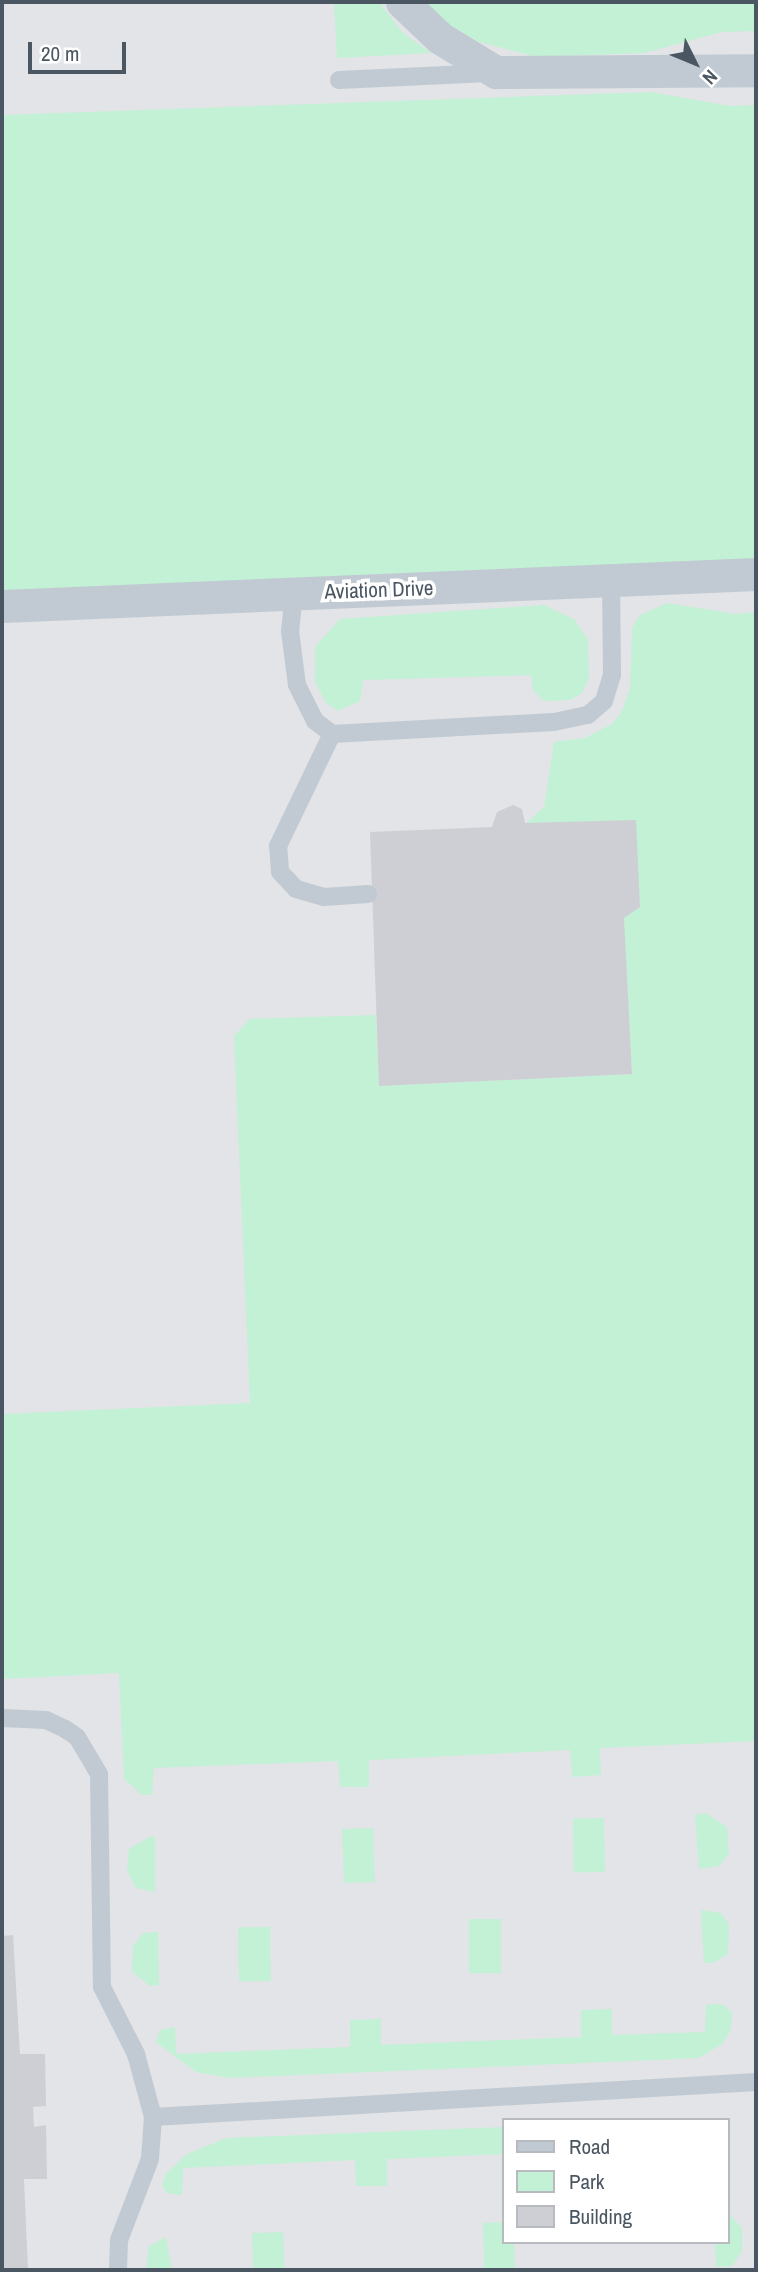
<!DOCTYPE html>
<style>
body{margin:0}
#map{position:relative;width:758px;height:2272px;overflow:hidden;background:#f5f3f3;font-family:"Archivo Narrow",sans-serif}
div>[style]{position:absolute}
[style*='--x']{left:calc(var(--x)*1px);top:calc(var(--y)*1px);width:calc(var(--w)*1px);rotate:calc(var(--a)*1deg)}
.airport>*{inset:0;background:#e2e4e7}
.green>*{inset:0;background:#c3f1d5;transform-origin:0 0}
.building>*{inset:0;background:#cdcfd5}
.service>*{height:18px;margin:-9px;padding:0 9px;transform-origin:9px;border-radius:9px;background:#c1cad2}
.minor>*{height:33px;margin:-16.5px;padding:0 16.5px;transform-origin:16.5px;border-radius:16.5px;background:#c1cad2}
span{translate:-50% -50%;white-space:nowrap;text-align:center;line-height:1.15;-webkit-text-stroke:7px #fff;paint-order:stroke}
.street-label{font-size:21px;color:#4a5661}
.frame{position:absolute;inset:0;border:4px solid #4a5661;pointer-events:none}
.legend{position:absolute;left:502px;top:2118px;width:228px;height:126px;box-sizing:border-box;background:#fff;border:2px solid #b7bbc0;margin:0;padding:9px 12px;list-style:none;font-size:21px;color:#4a5661}
.legend li{display:flex;align-items:center;gap:14px;height:35px}
.legend b{width:35px;border:2px solid #b7bbc0}
.north{position:absolute;left:660px;top:28px;width:70px;height:70px;-webkit-text-stroke:5px #fff;paint-order:stroke;rotate:133deg;font-size:19px;font-weight:700;line-height:28px;text-align:center;color:#4a5661}
.north::after{content:'';display:block;margin:auto;width:24px;height:32px;background:#4a5661;clip-path:polygon(50% 0,100% 100%,50% 72%,0 100%)}
.scale{position:absolute;left:28px;top:42px;width:98px;height:32px;box-sizing:border-box;border:4px solid #4a5661;border-top:0;padding-left:9px;font-size:21px;line-height:24px;white-space:nowrap;color:#4a5661;-webkit-text-stroke:5px #fff;paint-order:stroke}
</style>
<div id="map">
<div class="airport">
<i style="clip-path:polygon(evenodd,2px 2px,756px 2px,756px 2270px,2px 2270px,2px 2px,504px 2120px,728px 2120px,728px 2242px,504px 2242px,504px 2120px)"></i>
</div>
<div class="green">
<i style="clip-path:polygon(334px 2px,379px 2px,403px 33px,431px 53px,337px 58px)"></i>
<i style="clip-path:polygon(425px 2px,756px 2px,756px 31px,722px 32px,644px 53px,537px 57px,479px 42px,446px 24px)"></i>
<i style="clip-path:polygon(651px 92px,730px 106px,756px 105px,756px 560px,2px 591px,2px 115px)"></i>
<i style="clip-path:polygon(667px 603px,736px 614px,756px 612px,756px 1741px,600px 1748px,601px 1775px,572px 1777px,570px 1750px,369px 1760px,369px 1787px,340px 1787px,338px 1761px,154px 1768px,152px 1795px,142px 1795px,124px 1779px,119px 1673px,2px 1679px,2px 1414px,250px 1403px,234px 1036px,250px 1019px,376px 1015px,379px 1086px,632px 1074px,624px 918px,636px 821px,526px 823px,544px 807px,554px 742px,585px 738px,612px 724px,621px 713px,630px 689px,632px 628px,640px 615px)"></i>
<i style="clip-path:polygon(544px 605px,575px 620px,588px 640px,589px 679px,582px 693px,570px 700px,544px 701px,533px 690px,531px 675px,363px 680px,360px 701px,338px 711px,326px 703px,315px 682px,315px 647px,340px 619px)"></i>
<i style="clip-path:polygon(706px 1813px,727px 1827px,729px 1853px,720px 1866px,699px 1869px,695px 1815px)"></i>
<i style="left:604px;top:1818px;width:54px;height:31px;rotate:89deg"></i>
<i style="left:373px;top:1828px;width:54px;height:31px;rotate:88deg"></i>
<i style="clip-path:polygon(151px 1836px,155px 1837px,155px 1892px,136px 1888px,127px 1870px,129px 1849px)"></i>
<i style="clip-path:polygon(701px 1910px,721px 1913px,729px 1925px,728px 1954px,713px 1963px,704px 1963px)"></i>
<i style="left:469px;top:1919px;width:32px;height:54px"></i>
<i style="left:270px;top:1927px;width:54px;height:32px;rotate:89deg"></i>
<i style="clip-path:polygon(158px 1932px,159px 1985px,150px 1986px,132px 1972px,133px 1946px,143px 1933px)"></i>
<i style="clip-path:polygon(722px 2004px,732px 2012px,731px 2029px,722px 2044px,699px 2058px,229px 2078px,196px 2072px,156px 2042px,160px 2030px,175px 2027px,176px 2054px,350px 2047px,350px 2020px,381px 2019px,381px 2045px,581px 2037px,581px 2010px,612px 2009px,612px 2035px,705px 2032px,706px 2005px)"></i>
<i style="clip-path:polygon(504px 2127px,504px 2154px,387px 2159px,387px 2186px,356px 2186px,355px 2160px,183px 2168px,182px 2195px,167px 2193px,162px 2185px,166px 2174px,187px 2154px,227px 2138px)"></i>
<i style="clip-path:polygon(730px 2215px,742px 2228px,742px 2251px,732px 2266px,716px 2267px,715px 2242px,728px 2242px)"></i>
<i style="clip-path:polygon(504px 2222px,504px 2242px,514px 2242px,515px 2270px,484px 2270px,483px 2223px)"></i>
<i style="left:283px;top:2232px;width:38px;height:31px;rotate:88deg"></i>
<i style="clip-path:polygon(166px 2237px,172px 2270px,146px 2270px,149px 2246px)"></i>
</div>
<div class="building">
<i style="clip-path:polygon(513px 805px,522px 809px,525px 823px,636px 820px,640px 907px,624px 918px,632px 1074px,379px 1086px,370px 832px,492px 827px,497px 812px)"></i>
<i style="clip-path:polygon(13px 1935px,20px 2054px,45px 2054px,46px 2106px,33px 2107px,34px 2127px,46px 2125px,47px 2179px,24px 2179px,28px 2270px,2px 2270px,2px 1936px)"></i>
</div>
<div class="service">
<i style="--x:339;--y:80;--w:150;--a:-2.7"></i>
<i style="--x:294;--y:594;--w:37;--a:96"></i>
<i style="--x:290;--y:631;--w:54;--a:82.6"></i>
<i style="--x:297;--y:685;--w:40;--a:63.4"></i>
<i style="--x:315;--y:721;--w:21;--a:37"></i>
<i style="--x:368;--y:894;--w:44;--a:176.1"></i>
<i style="--x:324;--y:897;--w:29;--a:-164"></i>
<i style="--x:296;--y:889;--w:23;--a:-133"></i>
<i style="--x:280;--y:872;--w:26;--a:-94"></i>
<i style="--x:278;--y:846;--w:124;--a:-64.3"></i>
<i style="--x:332;--y:734;--w:222;--a:-3.1"></i>
<i style="--x:554;--y:722;--w:35;--a:-12"></i>
<i style="--x:588;--y:715;--w:21;--a:-41"></i>
<i style="--x:604;--y:701;--w:27;--a:-73"></i>
<i style="--x:612;--y:675;--w:94;--a:-90.6"></i>
<i style="--x:2;--y:1718;--w:44;--a:2.6"></i>
<i style="--x:46;--y:1720;--w:21;--a:25"></i>
<i style="--x:65;--y:1729;--w:14;--a:34"></i>
<i style="--x:77;--y:1737;--w:43;--a:59.3"></i>
<i style="--x:99;--y:1774;--w:213;--a:89.2"></i>
<i style="--x:102;--y:1987;--w:75;--a:63.1"></i>
<i style="--x:136;--y:2054;--w:65;--a:74.9"></i>
<i style="--x:153;--y:2117;--w:42;--a:94.1"></i>
<i style="--x:150;--y:2159;--w:87;--a:110.9"></i>
<i style="--x:119;--y:2240;--w:30;--a:92"></i>
<i style="--x:153;--y:2117;--w:604;--a:-3.32"></i>
</div>
<div class="minor">
<i style="--x:402;--y:2;--w:52;--a:43.5"></i>
<i style="--x:440;--y:38;--w:66;--a:31.3"></i>
<i style="--x:496;--y:72;--w:260;--a:-0.4"></i>
<i style="--x:2;--y:606;--w:755;--a:-2.43"></i>
</div>
<div class="street-label">
<span style="left:379px;top:590px;rotate:-2deg">Aviation Drive</span>
</div>
<div class="frame"></div>
<ul class="legend">
<li><b style="height:9px;background:#c1cad2"></b>Road</li>
<li><b style="height:19px;background:#c3f1d5"></b>Park</li>
<li><b style="height:19px;background:#cdcfd5"></b>Building</li>
</ul>
<div class="north">N</div>
<div class="scale">20 m</div>
</div>
